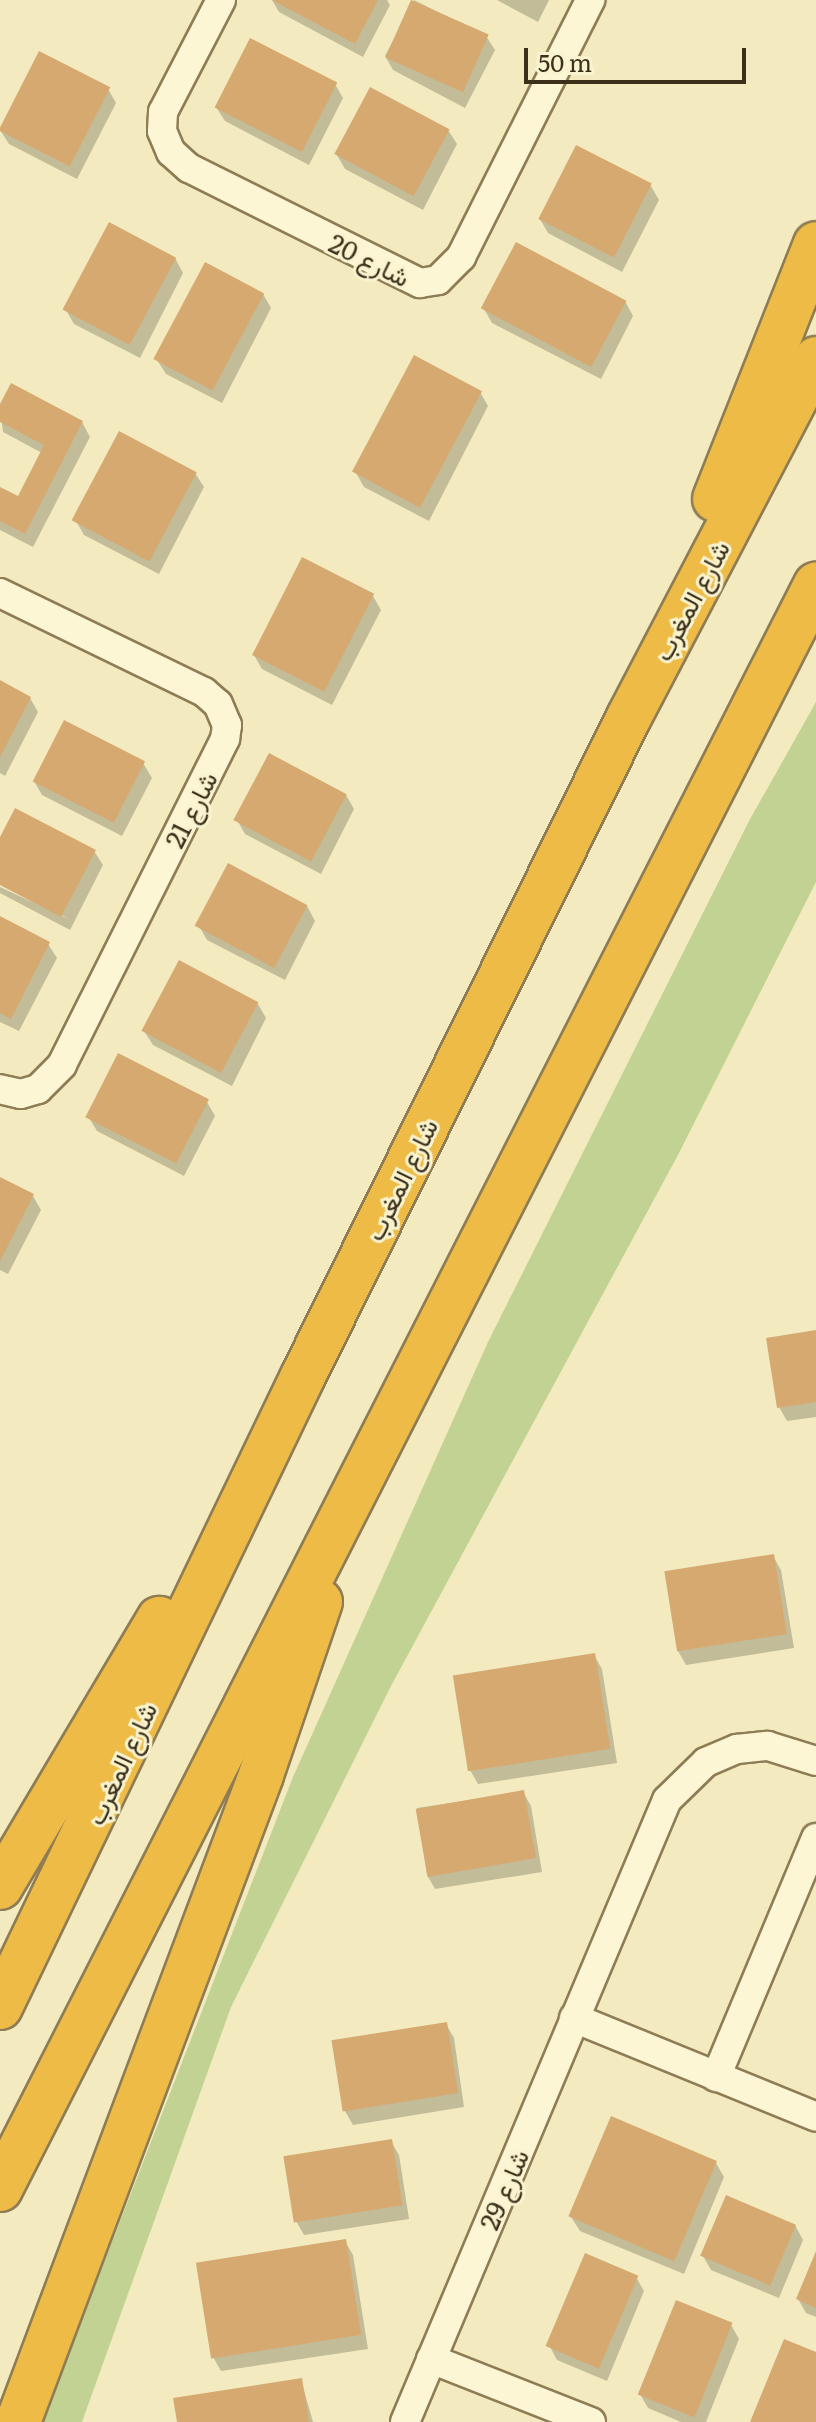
<!DOCTYPE html>
<meta charset="utf-8">
<style>
body{margin:0}
#map{position:relative;width:816px;height:2422px;overflow:hidden;background:#f3ebbf;font-family:Literata,Vazirmatn,serif}
div>[style]{position:absolute}
[style*='--x']{left:calc(var(--x)*1px);top:calc(var(--y)*1px);width:calc(var(--w)*1px);rotate:calc(var(--a)*1deg)}
.green>*{inset:0;background:#c2d292}
.shadow>*{inset:0;background:#0003}
.building>*{inset:0;background:#d6a971;transform-origin:0 0}
.roads{filter:drop-shadow(2px 0 #8e7c55) drop-shadow(-2px 0 #8e7c55) drop-shadow(0 2px #8e7c55) drop-shadow(0 -2px #8e7c55)}
.minor>*{height:28px;margin:-14px;padding:0 14px;transform-origin:14px;border-radius:14px;background:#fdf6d4}
.motorway>*{height:44px;margin:-22px;padding:0 22px;transform-origin:22px;border-radius:22px;background:#edbb46}
span{translate:-50% -50%;white-space:nowrap;text-align:center;line-height:1.15;-webkit-text-stroke:6px #f9f3d0;paint-order:stroke}
.street-label{font-size:26px;color:#3c301b}
.scale{position:absolute;left:524px;top:48px;width:222px;height:36px;box-sizing:border-box;border:4px solid #3c301b;border-top:0;padding-left:10px;font-size:24px;line-height:28px;white-space:nowrap;color:#3c301b;-webkit-text-stroke:6px #f9f3d0;paint-order:stroke}
</style>
<div id="map">
<div class="green">
<i style="clip-path:polygon(816px 702px,816px 882px,678px 1155px,391px 1686px,231px 2007px,82px 2422px,42px 2422px,293px 1777px,488px 1342px,749px 821px)"></i>
</div>
<div class="shadow">
<i style="clip-path:polygon(272px 0,387px 0,390px 5px,363px 57px,279px 12px)"></i>
<i style="clip-path:polygon(414px 0,486px 36px,495px 50px,465px 108px,393px 70px,385px 56px)"></i>
<i style="clip-path:polygon(497px 0,549px 0,538px 22px)"></i>
<i style="clip-path:polygon(40px 53px,108px 89px,116px 103px,77px 179px,9px 144px,0 130px)"></i>
<i style="clip-path:polygon(335px 84px,343px 98px,309px 165px,225px 121px,216px 107px)"></i>
<i style="clip-path:polygon(448px 130px,457px 144px,423px 210px,345px 169px,337px 155px)"></i>
<i style="clip-path:polygon(651px 186px,659px 200px,622px 272px,548px 233px,540px 219px)"></i>
<i style="clip-path:polygon(175px 258px,183px 273px,140px 358px,74px 324px,66px 310px)"></i>
<i style="clip-path:polygon(263px 294px,271px 308px,222px 403px,166px 374px,157px 360px)"></i>
<i style="clip-path:polygon(625px 301px,633px 316px,601px 379px,492px 323px,484px 309px)"></i>
<i style="clip-path:polygon(480px 392px,488px 406px,429px 521px,364px 487px,356px 473px)"></i>
<i style="clip-path:polygon(0 409px,82px 422px,90px 437px,33px 547px,0 530px,0 489px,19px 499px,42px 453px,3px 432px)"></i>
<i style="clip-path:polygon(195px 473px,204px 487px,159px 574px,84px 535px,76px 521px)"></i>
<i style="clip-path:polygon(373px 596px,381px 610px,332px 705px,262px 669px,254px 655px)"></i>
<i style="clip-path:polygon(0 683px,30px 698px,38px 712px,5px 776px,0 773px)"></i>
<i style="clip-path:polygon(143px 763px,152px 778px,122px 836px,42px 795px,34px 781px)"></i>
<i style="clip-path:polygon(346px 795px,354px 809px,321px 874px,245px 834px,237px 820px)"></i>
<i style="clip-path:polygon(0 841px,94px 851px,103px 865px,70px 930px,0 893px,0 887px,71px 920px,0 882px)"></i>
<i style="clip-path:polygon(307px 906px,315px 921px,285px 980px,207px 940px,199px 926px)"></i>
<i style="clip-path:polygon(0 919px,48px 944px,57px 958px,19px 1031px,0 1022px)"></i>
<i style="clip-path:polygon(258px 1004px,266px 1018px,232px 1086px,153px 1045px,144px 1031px)"></i>
<i style="clip-path:polygon(207px 1102px,215px 1116px,184px 1176px,97px 1131px,88px 1116px)"></i>
<i style="clip-path:polygon(0 1179px,33px 1196px,41px 1210px,8px 1274px,0 1270px)"></i>
<i style="clip-path:polygon(816px 1332px,816px 1417px,787px 1421px,779px 1407px)"></i>
<i style="clip-path:polygon(773px 1556px,781px 1570px,794px 1648px,686px 1665px,678px 1651px,666px 1572px)"></i>
<i style="clip-path:polygon(594px 1655px,602px 1669px,617px 1763px,478px 1784px,470px 1770px)"></i>
<i style="clip-path:polygon(523px 1792px,531px 1806px,542px 1872px,435px 1889px,427px 1875px,417px 1808px)"></i>
<i style="clip-path:polygon(446px 2024px,454px 2038px,464px 2107px,353px 2125px,345px 2111px,334px 2041px)"></i>
<i style="clip-path:polygon(391px 2141px,399px 2155px,409px 2219px,304px 2235px,296px 2221px)"></i>
<i style="clip-path:polygon(716px 2163px,724px 2177px,684px 2274px,580px 2231px,571px 2217px)"></i>
<i style="clip-path:polygon(795px 2225px,803px 2240px,779px 2298px,711px 2270px,703px 2256px)"></i>
<i style="clip-path:polygon(345px 2241px,353px 2255px,368px 2349px,221px 2371px,213px 2357px)"></i>
<i style="clip-path:polygon(816px 2256px,816px 2317px,806px 2313px,798px 2299px)"></i>
<i style="clip-path:polygon(636px 2277px,644px 2291px,607px 2381px,557px 2360px,549px 2345px)"></i>
<i style="clip-path:polygon(731px 2325px,739px 2339px,706px 2422px,681px 2422px,648px 2408px,640px 2394px)"></i>
<i style="clip-path:polygon(301px 2380px,313px 2422px,179px 2422px)"></i>
</div>
<div class="building">
<i style="clip-path:polygon(272px 0,378px 0,355px 44px)"></i>
<i style="left:411px;top:0;width:85px;height:63px;rotate:24deg"></i>
<i style="left:250px;top:38px;width:98px;height:78px;rotate:27deg"></i>
<i style="left:39px;top:51px;width:80px;height:89px;rotate:27deg"></i>
<i style="left:370px;top:87px;width:90px;height:76px;rotate:28deg"></i>
<i style="left:576px;top:145px;width:85px;height:83px;rotate:27deg"></i>
<i style="left:109px;top:222px;width:76px;height:99px;rotate:28deg"></i>
<i style="left:516px;top:242px;width:125px;height:75px;rotate:28deg"></i>
<i style="left:205px;top:262px;width:67px;height:110px;rotate:28deg"></i>
<i style="left:414px;top:355px;width:77px;height:132px;rotate:28deg"></i>
<i style="clip-path:polygon(11px 383px,83px 421px,25px 534px,0 521px,0 487px,18px 496px,44px 445px,0 422px,0 404px)"></i>
<i style="left:119px;top:431px;width:88px;height:101px;rotate:28deg"></i>
<i style="left:302px;top:557px;width:81px;height:110px;rotate:27deg"></i>
<i style="clip-path:polygon(0 680px,31px 697px,0 757px)"></i>
<i style="left:64px;top:720px;width:91px;height:69px;rotate:27deg"></i>
<i style="left:269px;top:753px;width:88px;height:76px;rotate:28deg"></i>
<i style="clip-path:polygon(15px 808px,96px 850px,61px 917px,0 885px,0 837px)"></i>
<i style="left:228px;top:863px;width:90px;height:71px;rotate:28deg"></i>
<i style="clip-path:polygon(0 916px,50px 942px,11px 1019px,0 1013px)"></i>
<i style="left:179px;top:960px;width:90px;height:80px;rotate:28deg"></i>
<i style="left:118px;top:1053px;width:102px;height:72px;rotate:27deg"></i>
<i style="clip-path:polygon(0 1177px,34px 1194px,0 1261px)"></i>
<i style="clip-path:polygon(816px 1330px,816px 1402px,777px 1408px,766px 1338px)"></i>
<i style="left:774px;top:1554px;width:81px;height:111px;rotate:81deg"></i>
<i style="left:595px;top:1653px;width:97px;height:144px;rotate:81deg"></i>
<i style="left:524px;top:1790px;width:69px;height:110px;rotate:80deg"></i>
<i style="left:447px;top:2022px;width:72px;height:117px;rotate:81deg"></i>
<i style="left:611px;top:2116px;width:115px;height:109px;rotate:23deg"></i>
<i style="left:392px;top:2139px;width:67px;height:110px;rotate:81deg"></i>
<i style="left:726px;top:2195px;width:76px;height:66px;rotate:23deg"></i>
<i style="left:346px;top:2239px;width:97px;height:152px;rotate:81deg"></i>
<i style="clip-path:polygon(816px 2251px,816px 2308px,796px 2299px)"></i>
<i style="left:585px;top:2253px;width:58px;height:101px;rotate:23deg"></i>
<i style="left:676px;top:2300px;width:61px;height:102px;rotate:22deg"></i>
<i style="clip-path:polygon(784px 2339px,816px 2352px,816px 2422px,750px 2422px)"></i>
<i style="clip-path:polygon(302px 2378px,309px 2422px,177px 2422px,173px 2398px)"></i>
</div>
<div class="roads">
<div class="minor">
<i style="--x:221;--y:0;--w:126;--a:117.4"></i>
<i style="--x:163;--y:112;--w:19;--a:93"></i>
<i style="--x:162;--y:131;--w:23;--a:67"></i>
<i style="--x:171;--y:152;--w:24;--a:42"></i>
<i style="--x:189;--y:168;--w:258;--a:26.5"></i>
<i style="--x:420;--y:283;--w:18;--a:-9"></i>
<i style="--x:438;--y:280;--w:33;--a:-45"></i>
<i style="--x:461;--y:257;--w:288;--a:-63.3"></i>
<i style="--x:0;--y:593;--w:227;--a:25.9"></i>
<i style="--x:204;--y:692;--w:18;--a:41"></i>
<i style="--x:218;--y:704;--w:23;--a:67"></i>
<i style="--x:227;--y:725;--w:14;--a:98"></i>
<i style="--x:225;--y:739;--w:364;--a:116.6"></i>
<i style="--x:62;--y:1065;--w:34;--a:135"></i>
<i style="--x:38;--y:1089;--w:18;--a:164"></i>
<i style="--x:21;--y:1094;--w:22;--a:-167"></i>
<i style="--x:574;--y:2018;--w:261;--a:22.2"></i>
<i style="--x:716;--y:2077;--w:259;--a:-67.3"></i>
<i style="--x:431;--y:2359;--w:172;--a:21.5"></i>
<i style="--x:405;--y:2422;--w:675;--a:-67.16"></i>
<i style="--x:667;--y:1800;--w:54;--a:-44.3"></i>
<i style="--x:706;--y:1762;--w:34;--a:-23"></i>
<i style="--x:737;--y:1749;--w:31;--a:-6"></i>
<i style="--x:768;--y:1746;--w:50;--a:17.4"></i>
</div>
<div class="motorway">
<i style="--x:715;--y:499;--w:274;--a:-68.4"></i>
<i style="--x:0;--y:1887;--w:312;--a:-59.3"></i>
<i style="--x:0;--y:2007;--w:700;--a:-64.35"></i>
<i style="--x:303;--y:1376;--w:735;--a:-63.68"></i>
<i style="--x:629;--y:717;--w:404;--a:-62.4"></i>
<i style="--x:0;--y:2189;--w:1800;--a:-63.04"></i>
<i style="--x:18;--y:2422;--w:691;--a:-69.41"></i>
<i style="--x:261;--y:1775;--w:183;--a:-71.2"></i>
</div>
</div>
<div class="street-label">
<span style="left:370px;top:259px;rotate:26deg">شارع 20</span>
<span style="left:690px;top:600px;rotate:-62deg">شارع المغرب</span>
<span style="left:190px;top:809px;rotate:-63deg">شارع 21</span>
<span style="left:400px;top:1179px;rotate:-64deg">شارع المغرب</span>
<span style="left:120px;top:1763px;rotate:-65deg">شارع المغرب</span>
<span style="left:503px;top:2189px;rotate:-67deg">شارع 29</span>
</div>
<div class="scale">50 m</div>
</div>
